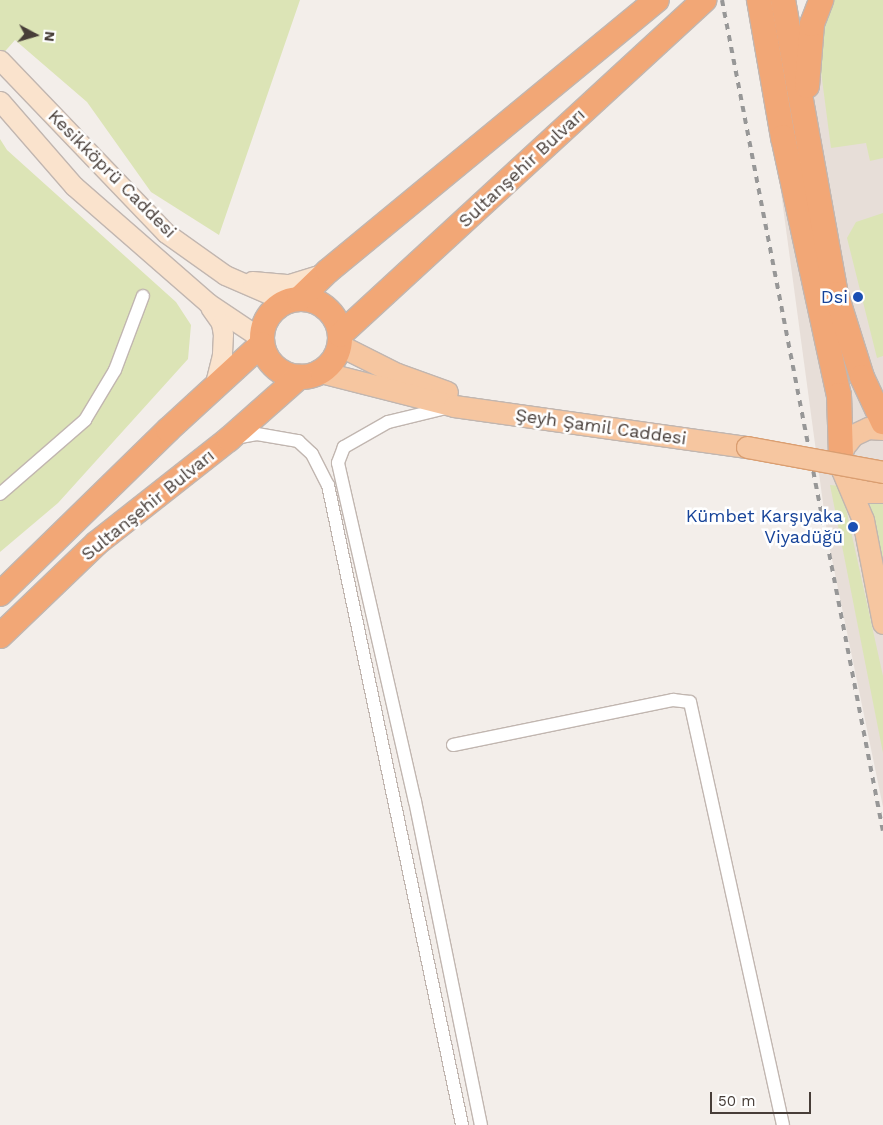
<!DOCTYPE html>
<meta charset="utf-8">
<style>
body{margin:0}
#map{position:relative;width:883px;height:1125px;overflow:hidden;background:#f3eeea;font-family:"Work Sans",sans-serif}
div>[style]{position:absolute}
[style*='--x']{left:calc(var(--x)*1px);top:calc(var(--y)*1px);width:calc(var(--w)*1px);rotate:calc(var(--a)*1deg)}
.residential>*{inset:0;background:#e7ded8}
.green>*{inset:0;background:#dce4b6}
.roads{filter:drop-shadow(1px 0 #c1b6b0) drop-shadow(-1px 0 #c1b6b0) drop-shadow(0 1px #c1b6b0) drop-shadow(0 -1px #c1b6b0)}
.street>*{height:12px;margin:-6px;padding:0 6px;transform-origin:6px;border-radius:6px;background:#fff}
.secondary>*{height:19px;margin:-9.5px;padding:0 9.5px;transform-origin:9.5px;border-radius:9.5px;background:#fae3cd}
.primary>*{height:21px;margin:-10.5px;padding:0 10.5px;transform-origin:10.5px;border-radius:10.5px;background:#f6c6a0}
.highway>*{height:24px;margin:-12px;padding:0 12px;transform-origin:12px;border-radius:12px;background:#f2a776}
.highway>.ring{margin:-12px;padding:0;box-sizing:content-box;background:none;border:24px solid #f2a776;border-radius:50%}
.rail>*{height:4px;margin-top:-2px;transform-origin:0;background:repeating-linear-gradient(90deg,#979797 0 6px,transparent 0 12px)}
.bridges{filter:drop-shadow(1px 0 #da9e71) drop-shadow(-1px 0 #da9e71) drop-shadow(0 1px #da9e71) drop-shadow(0 -1px #da9e71)}
.primary-bridge>*{height:21px;margin:-10.5px;padding:0 10.5px;transform-origin:10.5px;border-radius:10.5px;background:#f6c6a0}
.dots>*{width:14px;height:14px;translate:-50% -50%;box-sizing:border-box;border:2px solid #fff;border-radius:50%}
span{translate:-50% -50%;white-space:nowrap;text-align:center;line-height:1.15;-webkit-text-stroke:5px #fff;paint-order:stroke}
.street-label{font-size:18px;color:#473d38}
.transit-label{font-size:18px;color:#164399}
.right{translate:-100% -50%;text-align:right}
.north{position:absolute;left:10px;top:10px;width:50px;height:50px;-webkit-text-stroke:4px #fff;paint-order:stroke;rotate:96deg;font-size:14px;font-weight:700;line-height:20px;text-align:center;color:#473d38}
.north::after{content:'';display:block;margin:auto;width:18px;height:22px;background:#473d38;clip-path:polygon(50% 0,100% 100%,50% 72%,0 100%)}
.scale{position:absolute;left:710px;top:1092px;width:101px;height:22px;box-sizing:border-box;border:2px solid #473d38;border-top:0;padding-left:6px;font-size:15px;line-height:18px;white-space:nowrap;color:#473d38;-webkit-text-stroke:4px #fff;paint-order:stroke}
</style>
<div id="map">
<div class="residential">
<i style="clip-path:polygon(883px 0,883px 807px,828px 540px,771px 118px,808px 66px)"></i>
</div>
<div class="green">
<i style="clip-path:polygon(0 0,300px 0,219px 235px,151px 192px,87px 102px,15px 40px,0 57px)"></i>
<i style="clip-path:polygon(831px 0,883px 0,883px 158px,870px 161px,866px 143px,831px 148px,817px 41px)"></i>
<i style="clip-path:polygon(0 139px,7px 150px,176px 302px,191px 325px,188px 359px,58px 503px,0 552px)"></i>
<i style="clip-path:polygon(883px 213px,883px 356px,877px 358px,847px 238px,856px 222px)"></i>
<i style="clip-path:polygon(830px 485px,841px 486px,883px 676px,883px 753px)"></i>
<i style="clip-path:polygon(870px 503px,883px 504px,883px 569px,871px 518px)"></i>
</div>
<div class="roads">
<div class="street">
<i style="--x:446;--y:408;--w:60;--a:166.4"></i>
<i style="--x:388;--y:422;--w:51;--a:150.4"></i>
<i style="--x:344;--y:447;--w:17;--a:111"></i>
<i style="--x:338;--y:463;--w:347;--a:77.2"></i>
<i style="--x:415;--y:801;--w:331;--a:78.5"></i>
<i style="--x:235;--y:438;--w:22;--a:-10"></i>
<i style="--x:257;--y:434;--w:42;--a:9.7"></i>
<i style="--x:298;--y:441;--w:19;--a:43"></i>
<i style="--x:312;--y:454;--w:35;--a:63"></i>
<i style="--x:328;--y:485;--w:654;--a:78.17"></i>
<i style="--x:0;--y:494;--w:113;--a:-41"></i>
<i style="--x:85;--y:420;--w:58;--a:-59"></i>
<i style="--x:115;--y:370;--w:79;--a:-69.3"></i>
<i style="--x:453;--y:745;--w:225;--a:-11.6"></i>
<i style="--x:673;--y:700;--w:17;--a:7"></i>
<i style="--x:690;--y:702;--w:433;--a:77.6"></i>
</div>
<div class="secondary">
<i style="--x:0;--y:60;--w:240;--a:46.2"></i>
<i style="--x:166;--y:233;--w:72;--a:35.4"></i>
<i style="--x:225;--y:275;--w:68;--a:23.5"></i>
<i style="--x:0;--y:101;--w:113;--a:49"></i>
<i style="--x:74;--y:186;--w:178;--a:41.1"></i>
<i style="--x:208;--y:303;--w:65;--a:33.7"></i>
<i style="--x:252;--y:281;--w:37;--a:5"></i>
<i style="--x:289;--y:284;--w:38;--a:-17"></i>
<i style="--x:210;--y:307;--w:19;--a:55"></i>
<i style="--x:221;--y:323;--w:11;--a:80"></i>
<i style="--x:223;--y:334;--w:21;--a:93"></i>
<i style="--x:222;--y:355;--w:33;--a:104"></i>
</div>
<div class="primary">
<i style="--x:339;--y:345;--w:65;--a:26.6"></i>
<i style="--x:397;--y:374;--w:53;--a:19.8"></i>
<i style="--x:321;--y:372;--w:137;--a:14.3"></i>
<i style="--x:454;--y:406;--w:296;--a:8"></i>
<i style="--x:883;--y:429;--w:15;--a:-176"></i>
<i style="--x:868;--y:428;--w:17;--a:155"></i>
<i style="--x:853;--y:435;--w:16;--a:128"></i>
<i style="--x:843;--y:448;--w:11;--a:100"></i>
<i style="--x:841;--y:459;--w:11;--a:85"></i>
<i style="--x:842;--y:470;--w:54;--a:67.2"></i>
<i style="--x:863;--y:520;--w:105;--a:79"></i>
<i style="--x:846;--y:478;--w:23;--a:38"></i>
<i style="--x:864;--y:492;--w:19;--a:0"></i>
</div>
<div class="highway">
<i style="--x:759;--y:0;--w:139;--a:80.1"></i>
<i style="--x:783;--y:137;--w:264;--a:77.8"></i>
<i style="--x:839;--y:395;--w:59;--a:88.1"></i>
<i style="--x:783;--y:0;--w:299;--a:79.8"></i>
<i style="--x:836;--y:294;--w:87;--a:72.6"></i>
<i style="--x:862;--y:377;--w:50;--a:65"></i>
<i style="--x:807;--y:86;--w:62;--a:-85.4"></i>
<i style="--x:812;--y:24;--w:26;--a:-69"></i>
<i class="ring" style="left:262px;top:299px;width:54px;height:54px"></i>
<i style="--x:299;--y:299;--w:40;--a:-44"></i>
<i style="--x:328;--y:271;--w:426;--a:-39.5"></i>
<i style="--x:340;--y:335;--w:495;--a:-42.6"></i>
<i style="--x:0;--y:594;--w:235;--a:-44.3"></i>
<i style="--x:168;--y:430;--w:127;--a:-42.5"></i>
<i style="--x:0;--y:636;--w:134;--a:-43.8"></i>
<i style="--x:97;--y:543;--w:168;--a:-38.2"></i>
<i style="--x:229;--y:439;--w:94;--a:-41.5"></i>
</div>
</div>
<div class="rail">
<i style="--x:722;--y:0;--w:846;--a:79.04"></i>
</div>
<div class="bridges">
<div class="primary-bridge">
<i style="--x:747;--y:447;--w:138;--a:10.4"></i>
</div>
</div>
<div class="dots">
<i style="left:858px;top:297px;background:#1a4fb4"></i>
<i style="left:853px;top:527px;background:#1a4fb4"></i>
</div>
<div class="street-label">
<span style="left:522px;top:168px;rotate:-43deg">Sultanşehir Bulvarı</span>
<span style="left:112px;top:174px;rotate:45deg">Kesikköprü Caddesi</span>
<span style="left:601px;top:427px;rotate:8deg">Şeyh Şamil Caddesi</span>
<span style="left:148px;top:505px;rotate:-39deg">Sultanşehir Bulvarı</span>
</div>
<div class="transit-label">
<span class="right" style="left:848px;top:297px">Dsi</span>
<span class="right" style="left:843px;top:527px">Kümbet Karşıyaka<br>Viyadüğü</span>
</div>
<div class="north">N</div>
<div class="scale">50 m</div>
</div>
